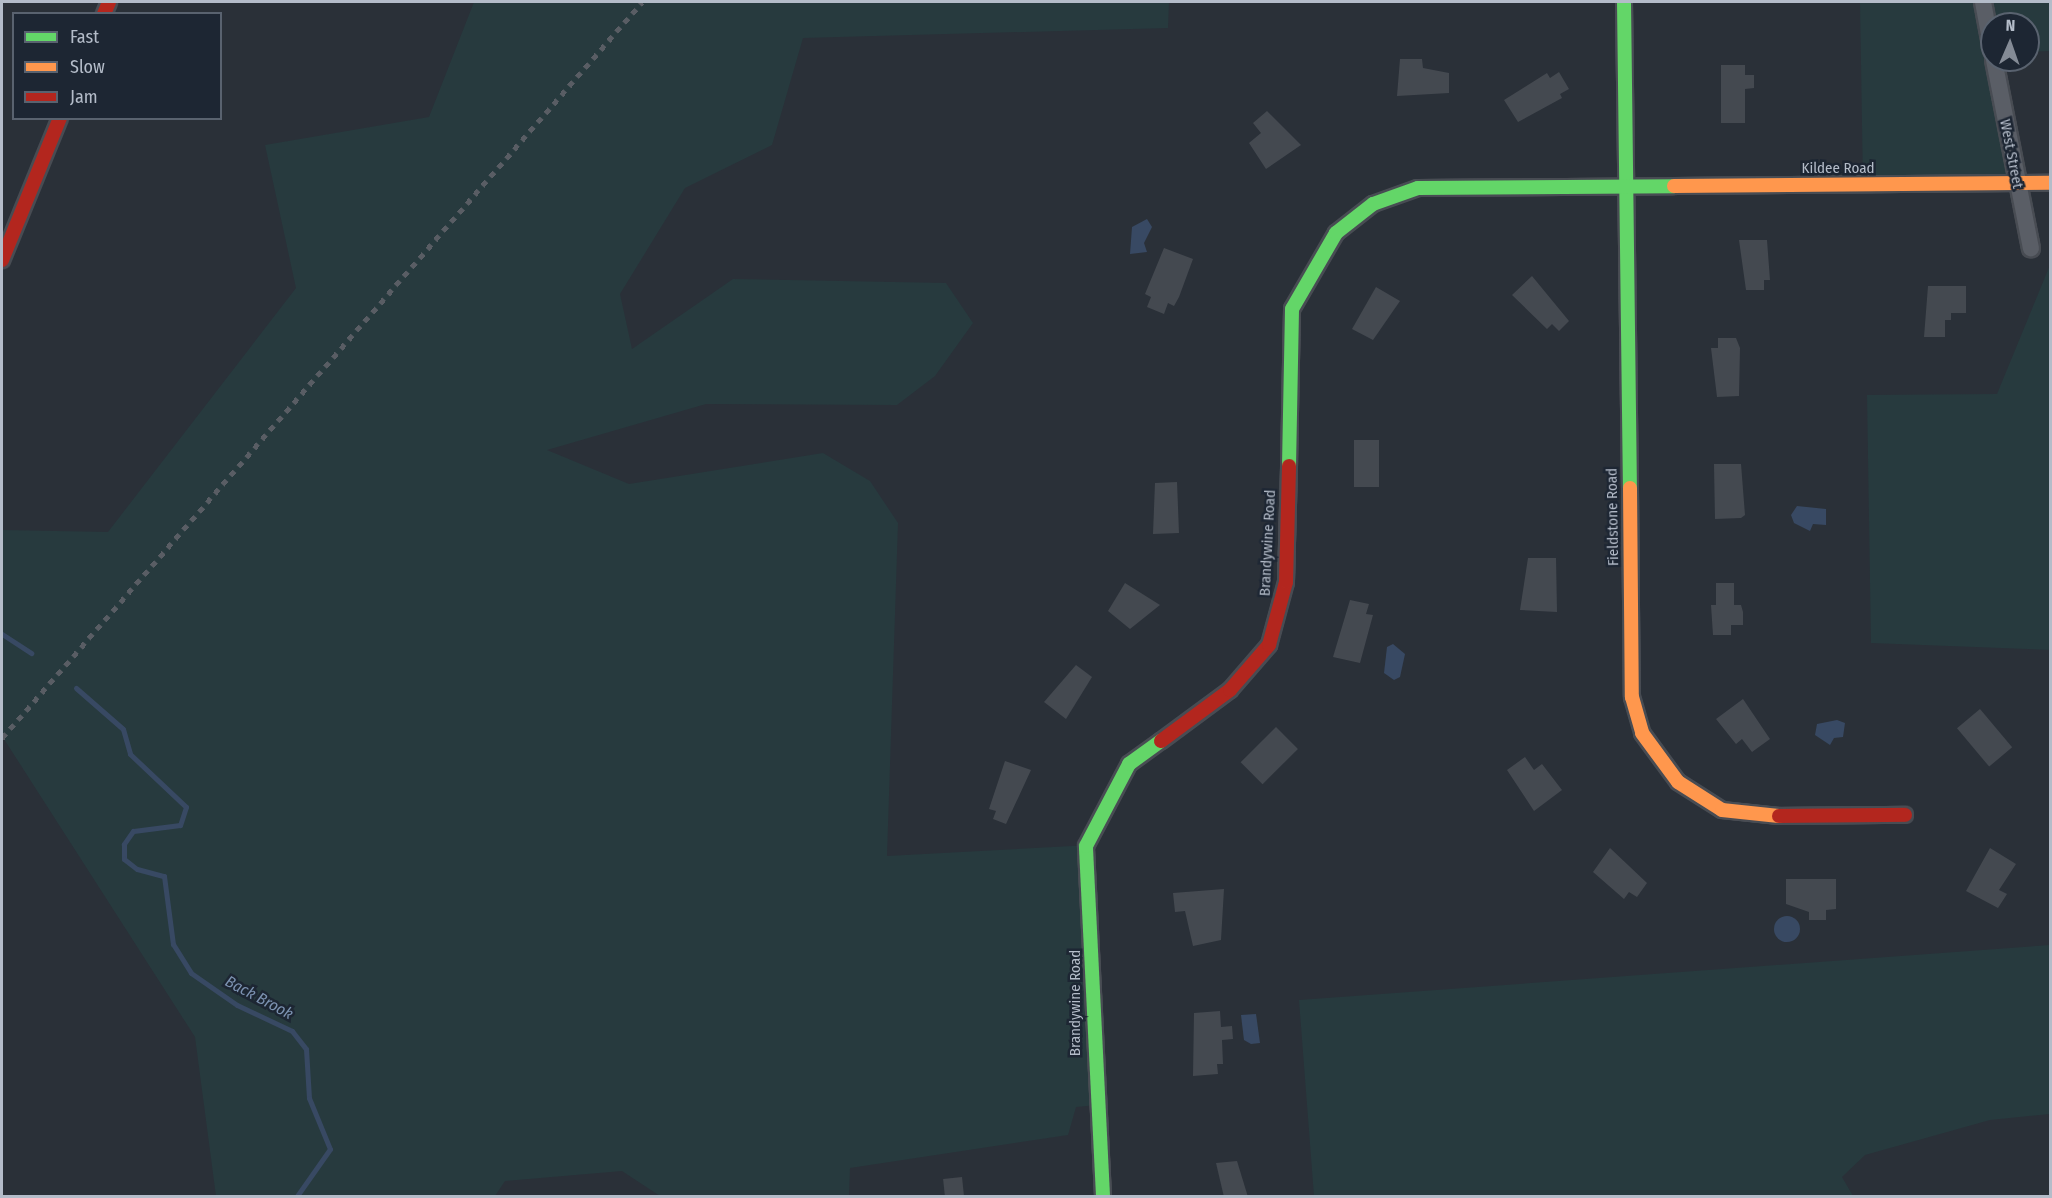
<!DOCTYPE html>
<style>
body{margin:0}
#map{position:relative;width:2052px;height:1198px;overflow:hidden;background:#2a3038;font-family:"Fira Sans Condensed",sans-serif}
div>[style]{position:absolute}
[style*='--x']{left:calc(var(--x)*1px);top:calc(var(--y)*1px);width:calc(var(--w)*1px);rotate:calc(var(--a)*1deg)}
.green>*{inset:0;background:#273a3e}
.water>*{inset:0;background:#384963}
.round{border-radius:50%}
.stream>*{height:5px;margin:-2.5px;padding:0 2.5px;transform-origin:2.5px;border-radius:2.5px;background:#384963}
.building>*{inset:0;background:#444950;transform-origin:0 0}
.roads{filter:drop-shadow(2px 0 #484c53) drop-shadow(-2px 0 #484c53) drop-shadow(0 2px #484c53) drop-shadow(0 -2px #484c53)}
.street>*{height:16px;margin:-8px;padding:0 8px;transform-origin:8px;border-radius:8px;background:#5a5e66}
.fast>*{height:14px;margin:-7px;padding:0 7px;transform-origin:7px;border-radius:7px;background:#63d668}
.slow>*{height:14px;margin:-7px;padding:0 7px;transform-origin:7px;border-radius:7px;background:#ff974d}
.jam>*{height:14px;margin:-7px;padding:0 7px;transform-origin:7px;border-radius:7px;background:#b3261e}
.rail>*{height:4.5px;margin-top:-2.25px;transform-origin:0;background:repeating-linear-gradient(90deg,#595d64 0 6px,transparent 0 12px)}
span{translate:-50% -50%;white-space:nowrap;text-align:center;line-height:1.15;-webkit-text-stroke:5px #1d2633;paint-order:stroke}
.street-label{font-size:15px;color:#b4bcc9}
.water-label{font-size:16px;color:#7c92b1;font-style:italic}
.frame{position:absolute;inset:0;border:3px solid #b4bcc9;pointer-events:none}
.legend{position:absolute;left:12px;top:12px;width:210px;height:108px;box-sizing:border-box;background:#1d2633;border:2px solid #59626f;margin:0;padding:8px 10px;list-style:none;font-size:18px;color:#b4bcc9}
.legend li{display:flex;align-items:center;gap:12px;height:30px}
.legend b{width:30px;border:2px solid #59626f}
.north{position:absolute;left:1980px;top:12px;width:60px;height:60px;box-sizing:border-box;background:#1d2633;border:2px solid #59626f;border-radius:50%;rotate:2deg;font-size:16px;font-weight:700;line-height:24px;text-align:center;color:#b4bcc9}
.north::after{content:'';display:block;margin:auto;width:21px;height:27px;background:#848b96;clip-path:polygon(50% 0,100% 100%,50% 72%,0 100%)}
</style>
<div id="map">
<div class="green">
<i style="clip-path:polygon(474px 2px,1169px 2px,1168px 28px,803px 38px,772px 145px,685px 188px,620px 294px,632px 349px,733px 279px,946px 283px,973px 323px,935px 376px,897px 405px,706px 404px,547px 450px,629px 484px,823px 453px,870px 481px,898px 523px,887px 856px,1091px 845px,1098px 1105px,1076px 1107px,1068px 1135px,850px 1168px,849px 1196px,660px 1196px,622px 1171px,505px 1181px,495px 1196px,216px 1196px,195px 1037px,2px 736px,2px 530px,108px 532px,296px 288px,265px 145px,429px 117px)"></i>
<i style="clip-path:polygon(1860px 2px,2050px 2px,2050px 51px,2028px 52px,2028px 24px,1992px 24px,1992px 60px,2004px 60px,2028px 188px,1863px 186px)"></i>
<i style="clip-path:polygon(2050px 265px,2050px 650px,1871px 643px,1867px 395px,1997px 394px)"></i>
<i style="clip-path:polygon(2050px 945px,2050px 1114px,1990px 1120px,1865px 1155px,1842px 1177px,1853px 1196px,1314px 1196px,1299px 1000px)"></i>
</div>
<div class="water">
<i style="clip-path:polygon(1147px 219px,1152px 227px,1144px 243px,1147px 252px,1130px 254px,1132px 227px)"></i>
<i style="clip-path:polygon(1797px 506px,1826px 509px,1826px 525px,1813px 524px,1810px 531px,1794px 523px,1791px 515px)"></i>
<i style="clip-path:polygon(1393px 644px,1405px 654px,1400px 677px,1394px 680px,1384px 673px,1387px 647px)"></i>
<i style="clip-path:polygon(1837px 720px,1845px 723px,1843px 737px,1834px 738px,1830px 745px,1815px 735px,1817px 724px)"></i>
<i class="round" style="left:1774px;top:916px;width:26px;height:26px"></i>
<i style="clip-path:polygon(1256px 1014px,1260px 1043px,1251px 1044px,1244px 1040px,1241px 1015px)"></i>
</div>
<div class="stream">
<i style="--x:2;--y:634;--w:35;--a:33"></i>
<i style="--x:76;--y:688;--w:62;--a:41.1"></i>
<i style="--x:123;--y:729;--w:26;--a:74"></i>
<i style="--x:130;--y:754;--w:77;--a:43.4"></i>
<i style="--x:186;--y:807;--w:19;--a:108"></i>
<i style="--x:180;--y:825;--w:47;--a:172.7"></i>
<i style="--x:133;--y:831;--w:16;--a:125"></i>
<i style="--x:124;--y:844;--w:15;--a:90"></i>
<i style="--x:124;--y:859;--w:16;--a:38"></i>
<i style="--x:137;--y:869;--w:28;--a:15"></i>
<i style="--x:164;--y:876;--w:69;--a:82.5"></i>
<i style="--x:173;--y:944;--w:34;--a:58"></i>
<i style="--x:191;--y:973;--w:56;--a:34.8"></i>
<i style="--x:237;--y:1005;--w:61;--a:25.3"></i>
<i style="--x:292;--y:1031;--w:23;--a:52"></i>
<i style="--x:306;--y:1049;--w:49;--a:86.5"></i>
<i style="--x:309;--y:1098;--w:55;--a:67.6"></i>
<i style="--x:330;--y:1149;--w:57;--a:125.1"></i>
</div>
<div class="building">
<i style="clip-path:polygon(1400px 59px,1422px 59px,1423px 68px,1449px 73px,1449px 93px,1397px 96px)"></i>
<i style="clip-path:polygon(1721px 65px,1745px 65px,1745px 75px,1754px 75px,1754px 88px,1745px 89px,1745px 123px,1721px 123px)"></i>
<i style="clip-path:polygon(1559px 72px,1569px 89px,1560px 94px,1562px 98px,1518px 122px,1504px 100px,1547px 73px,1550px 78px)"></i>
<i style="clip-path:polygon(1267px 111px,1301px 145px,1266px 169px,1249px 143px,1261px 133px,1253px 123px)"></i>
<i style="clip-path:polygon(1739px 240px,1767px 240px,1770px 280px,1764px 280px,1764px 290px,1746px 290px)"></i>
<i style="clip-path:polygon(1164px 248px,1193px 259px,1179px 297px,1174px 306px,1168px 303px,1164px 314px,1147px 307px,1151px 297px,1145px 294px)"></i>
<i style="clip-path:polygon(1532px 276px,1569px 321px,1559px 331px,1552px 324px,1547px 329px,1512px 295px)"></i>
<i style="clip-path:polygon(1928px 286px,1966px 286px,1966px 313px,1951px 313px,1951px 320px,1945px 320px,1945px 337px,1924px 337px)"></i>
<i style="clip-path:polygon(1376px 287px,1400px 301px,1373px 340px,1352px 329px)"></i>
<i style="clip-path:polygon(1718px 338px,1736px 338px,1740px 348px,1739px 396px,1717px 397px,1711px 348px,1718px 348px)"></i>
<i style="left:1354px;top:440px;width:25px;height:47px"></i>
<i style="clip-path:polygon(1714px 464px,1741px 464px,1745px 515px,1741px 518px,1715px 519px)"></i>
<i style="clip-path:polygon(1177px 482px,1179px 533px,1153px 534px,1155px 483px)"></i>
<i style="clip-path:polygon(1528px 558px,1556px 558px,1557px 612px,1520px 610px)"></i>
<i style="clip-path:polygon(1125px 583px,1160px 605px,1130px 629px,1108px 611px)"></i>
<i style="clip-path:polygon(1716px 583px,1734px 583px,1734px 605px,1741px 605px,1743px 612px,1743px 625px,1731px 625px,1731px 635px,1713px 635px,1711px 605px,1716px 605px)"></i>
<i style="clip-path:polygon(1350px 600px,1369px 604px,1366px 614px,1373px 615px,1360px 663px,1333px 657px)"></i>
<i style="clip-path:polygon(1076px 665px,1092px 677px,1066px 719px,1044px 702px)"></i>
<i style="clip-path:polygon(1743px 699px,1770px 739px,1752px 752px,1742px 739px,1736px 744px,1716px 719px)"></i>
<i style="left:1980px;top:709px;width:50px;height:30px;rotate:50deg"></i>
<i style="left:1276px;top:727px;width:31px;height:50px;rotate:45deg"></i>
<i style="clip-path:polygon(1525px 757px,1534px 770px,1542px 764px,1562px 790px,1534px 811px,1507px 770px)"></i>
<i style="clip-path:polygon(1005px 761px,1031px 770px,1006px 824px,993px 819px,996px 811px,989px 809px)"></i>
<i style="clip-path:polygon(1610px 848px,1647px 883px,1637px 897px,1629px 892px,1624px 899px,1593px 872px)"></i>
<i style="clip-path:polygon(1990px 848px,2016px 864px,1999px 890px,2007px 894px,1998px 908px,1966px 891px)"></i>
<i style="clip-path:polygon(1786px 879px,1836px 879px,1836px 909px,1826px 910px,1826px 920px,1809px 920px,1809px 912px,1786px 904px)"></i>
<i style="clip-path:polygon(1224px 889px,1221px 940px,1193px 946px,1185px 911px,1175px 912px,1173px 893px)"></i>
<i style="clip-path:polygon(1220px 1011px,1221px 1027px,1232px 1026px,1233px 1039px,1222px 1040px,1223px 1064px,1217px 1064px,1218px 1074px,1193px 1076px,1194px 1013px)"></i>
<i style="clip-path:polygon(1237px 1161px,1248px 1197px,1224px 1197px,1216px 1163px)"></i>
<i style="left:962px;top:1177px;width:18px;height:19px;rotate:84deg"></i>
</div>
<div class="roads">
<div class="street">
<i style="--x:1983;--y:2;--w:49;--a:79.4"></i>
<i style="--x:1994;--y:60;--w:192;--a:78.9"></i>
</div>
<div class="fast">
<i style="--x:1624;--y:2;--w:486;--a:89.3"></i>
<i style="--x:1289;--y:466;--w:157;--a:-88.9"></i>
<i style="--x:1292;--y:309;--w:88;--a:-59.9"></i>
<i style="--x:1336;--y:233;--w:47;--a:-38.1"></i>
<i style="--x:1373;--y:204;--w:48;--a:-19.6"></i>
<i style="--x:1418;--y:188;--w:256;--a:-0.4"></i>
<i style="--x:1103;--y:1196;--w:350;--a:-92.8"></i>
<i style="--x:1086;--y:846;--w:93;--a:-62.3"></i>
<i style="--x:1129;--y:764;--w:39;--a:-36"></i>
</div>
<div class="slow">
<i style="--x:1674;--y:186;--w:376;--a:-0.5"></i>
<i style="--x:1630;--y:488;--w:209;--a:89.5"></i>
<i style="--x:1632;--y:697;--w:37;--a:74"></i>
<i style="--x:1642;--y:733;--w:61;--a:53.7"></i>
<i style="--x:1678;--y:782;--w:52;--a:32.5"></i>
<i style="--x:1722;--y:810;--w:57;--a:6"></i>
</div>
<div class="jam">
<i style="--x:104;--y:14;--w:13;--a:-67"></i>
<i style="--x:2;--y:260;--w:153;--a:-67.8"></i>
<i style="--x:1161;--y:741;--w:86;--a:-36.5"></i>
<i style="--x:1230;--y:690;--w:60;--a:-49.1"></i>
<i style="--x:1269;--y:645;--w:65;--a:-74.9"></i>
<i style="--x:1286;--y:582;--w:116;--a:-88.5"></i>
<i style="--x:1779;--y:816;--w:126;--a:-0.5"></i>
</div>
</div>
<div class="rail">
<i style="--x:2;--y:738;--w:975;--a:-48.99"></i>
</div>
<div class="street-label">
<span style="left:2011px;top:154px;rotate:79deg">West Street</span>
<span style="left:1838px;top:169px">Kildee Road</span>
<span style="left:1613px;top:517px;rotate:-91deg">Fieldstone Road</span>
<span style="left:1268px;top:543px;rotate:-87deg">Brandywine Road</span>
<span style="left:1076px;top:1003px;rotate:-90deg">Brandywine Road</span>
</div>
<div class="water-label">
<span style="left:259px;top:998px;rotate:28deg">Back Brook</span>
</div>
<div class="frame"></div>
<ul class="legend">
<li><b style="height:8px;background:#63d668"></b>Fast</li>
<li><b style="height:8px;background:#ff974d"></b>Slow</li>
<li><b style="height:8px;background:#b3261e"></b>Jam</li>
</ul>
<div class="north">N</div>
</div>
